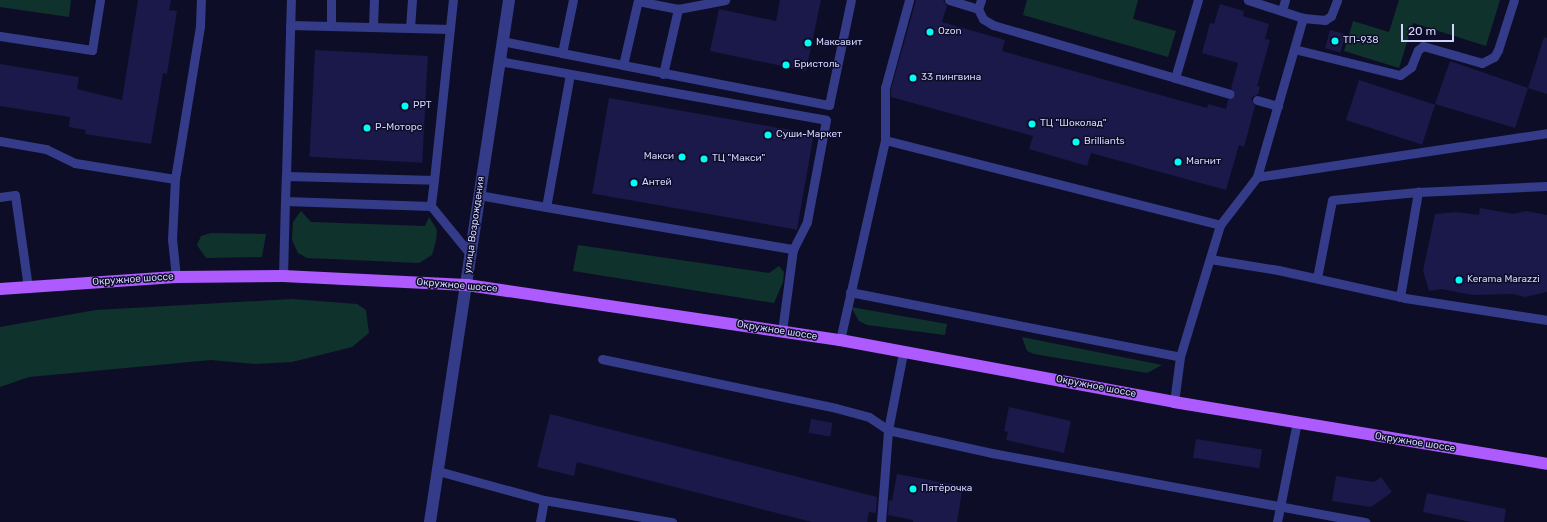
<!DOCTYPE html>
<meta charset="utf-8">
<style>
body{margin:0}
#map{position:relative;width:1547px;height:522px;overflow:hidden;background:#0e0d27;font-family:Rubik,sans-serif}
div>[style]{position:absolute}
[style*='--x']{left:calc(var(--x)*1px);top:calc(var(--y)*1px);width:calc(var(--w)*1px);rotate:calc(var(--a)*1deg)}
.green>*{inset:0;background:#10322c}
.building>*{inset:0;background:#1b184a;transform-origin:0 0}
.lane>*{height:9px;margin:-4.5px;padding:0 4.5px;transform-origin:4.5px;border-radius:4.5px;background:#343c8a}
.street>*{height:12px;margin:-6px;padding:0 6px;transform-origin:6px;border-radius:6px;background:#343c8a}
.primary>*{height:12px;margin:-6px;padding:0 6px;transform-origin:6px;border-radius:6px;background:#ad5aff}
.dots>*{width:11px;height:11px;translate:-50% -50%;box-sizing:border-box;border:2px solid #0e0d27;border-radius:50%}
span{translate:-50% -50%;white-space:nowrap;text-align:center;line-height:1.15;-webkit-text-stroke:3px #0e0d27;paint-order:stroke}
.poi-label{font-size:10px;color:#d3d4ff}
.left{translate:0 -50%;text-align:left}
.right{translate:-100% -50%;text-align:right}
.street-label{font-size:10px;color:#d3d4ff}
.scale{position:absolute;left:1401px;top:24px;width:53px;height:18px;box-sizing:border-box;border:2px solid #d3d4ff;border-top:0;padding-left:5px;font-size:12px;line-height:14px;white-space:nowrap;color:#d3d4ff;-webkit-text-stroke:3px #0e0d27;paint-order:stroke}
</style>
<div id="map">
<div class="green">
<i style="clip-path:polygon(0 0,71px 0,69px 17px,0 7px)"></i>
<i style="clip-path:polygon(1027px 0,1138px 0,1133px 19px,1176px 31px,1168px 57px,1023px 15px)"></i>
<i style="clip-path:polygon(1399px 0,1500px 0,1486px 46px,1413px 23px,1399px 68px,1344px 51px,1353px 21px,1389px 32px)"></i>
<i style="clip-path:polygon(301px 211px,311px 222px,425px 226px,429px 217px,437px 230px,436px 241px,432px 255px,419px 263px,307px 258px,298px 253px,292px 240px,293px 222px)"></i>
<i style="clip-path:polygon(211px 233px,266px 234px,262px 257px,206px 258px,197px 245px,201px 236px)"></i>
<i style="clip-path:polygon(578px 245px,769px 273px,779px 266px,784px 272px,783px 282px,774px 303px,573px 271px)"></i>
<i style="clip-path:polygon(292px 299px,357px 304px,366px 310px,369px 333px,352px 347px,292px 362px,255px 364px,211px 360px,29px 377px,0 387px,0 327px,96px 310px)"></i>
<i style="clip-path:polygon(851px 307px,947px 324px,945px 335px,867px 325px,859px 321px)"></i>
<i style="clip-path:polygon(1022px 337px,1162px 365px,1147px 373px,1034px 354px,1027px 351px)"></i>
</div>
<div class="building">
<i style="clip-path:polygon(138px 0,171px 0,169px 10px,177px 11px,167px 74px,163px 73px,151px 144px,85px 134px,86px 130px,69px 127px,70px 117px,0 106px,0 64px,79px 77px,77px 89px,122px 100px)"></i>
<i style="clip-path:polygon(780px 0,821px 0,806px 71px,710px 51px,719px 9px,776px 21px)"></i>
<i style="clip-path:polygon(916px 0,943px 0,947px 6px,942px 22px,1005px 40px,1002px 51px,1207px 108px,1208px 104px,1226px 109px,1228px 100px,1236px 95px,1231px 88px,1238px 63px,1202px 53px,1210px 23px,1214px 24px,1220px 4px,1244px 11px,1243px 16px,1269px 24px,1265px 39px,1270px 40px,1257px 86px,1260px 87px,1258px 94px,1251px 98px,1255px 106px,1244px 147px,1239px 145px,1226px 190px,1091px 153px,1087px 166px,1029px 149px,1033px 136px,891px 97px,891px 89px)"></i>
<i style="left:1330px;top:30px;width:16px;height:19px;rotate:15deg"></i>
<i style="clip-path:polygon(1544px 37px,1547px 38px,1547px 94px,1528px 88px,1515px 128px,1435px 104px,1450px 61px,1528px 88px)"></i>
<i style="left:315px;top:50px;width:113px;height:107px;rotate:3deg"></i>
<i style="left:1359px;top:80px;width:80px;height:42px;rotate:18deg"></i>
<i style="left:609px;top:98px;width:208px;height:97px;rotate:10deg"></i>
<i style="clip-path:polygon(1480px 208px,1513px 214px,1526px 211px,1547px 215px,1547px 292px,1525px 297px,1513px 294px,1473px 295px,1441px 289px,1429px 291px,1423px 271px,1435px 214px,1456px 212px,1479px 215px)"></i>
<i style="clip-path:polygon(1009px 407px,1071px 421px,1064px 453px,1006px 440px,1008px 432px,1004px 431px)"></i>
<i style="clip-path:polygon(550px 414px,877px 497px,876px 513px,869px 512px,867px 522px,812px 522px,577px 462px,574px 476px,537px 467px)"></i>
<i style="left:811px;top:419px;width:22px;height:14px;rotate:10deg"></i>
<i style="left:1196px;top:439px;width:67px;height:19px;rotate:9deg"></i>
<i style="clip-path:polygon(897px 474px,963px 486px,957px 522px,913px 522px,913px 520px,888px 515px,889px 500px,892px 501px)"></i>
<i style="clip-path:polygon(1336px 476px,1374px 482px,1381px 477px,1392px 492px,1371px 507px,1332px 501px)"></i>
<i style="clip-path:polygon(1427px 493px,1506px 509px,1504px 522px,1471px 522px,1423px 512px)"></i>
</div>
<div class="lane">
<i style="--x:949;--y:0;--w:30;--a:17"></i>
<i style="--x:981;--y:0;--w:9;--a:108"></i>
<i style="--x:978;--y:9;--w:11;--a:63"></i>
<i style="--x:983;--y:19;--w:12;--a:31"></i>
<i style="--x:993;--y:25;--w:190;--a:16.2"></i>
<i style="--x:1175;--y:78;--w:81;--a:-73.6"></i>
<i style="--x:638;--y:1;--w:41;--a:11.3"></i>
<i style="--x:1282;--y:10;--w:10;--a:-73"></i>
<i style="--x:1303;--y:18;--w:22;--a:5"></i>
<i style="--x:1325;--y:20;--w:7;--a:-34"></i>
<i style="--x:1331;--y:16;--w:17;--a:-69"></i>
<i style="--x:290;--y:25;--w:160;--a:1.4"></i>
<i style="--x:331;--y:26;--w:26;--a:-90"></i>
<i style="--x:373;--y:27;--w:27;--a:-88"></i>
<i style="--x:410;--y:28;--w:28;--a:-86"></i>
<i style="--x:0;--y:36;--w:93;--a:8.7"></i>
<i style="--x:92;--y:50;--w:51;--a:-80.9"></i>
<i style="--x:502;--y:41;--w:61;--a:11.3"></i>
<i style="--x:562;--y:53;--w:54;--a:-78.3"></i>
<i style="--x:1294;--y:49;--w:109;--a:13.8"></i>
<i style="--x:1400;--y:75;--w:14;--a:-36"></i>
<i style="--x:1411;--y:67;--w:18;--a:-68"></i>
<i style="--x:1418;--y:50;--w:6;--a:-39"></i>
<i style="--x:1423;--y:46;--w:61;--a:16.1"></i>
<i style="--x:1482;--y:63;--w:13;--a:-27"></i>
<i style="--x:1494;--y:57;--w:8;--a:-60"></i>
<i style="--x:1498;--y:50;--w:52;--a:-72.3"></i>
<i style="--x:562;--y:53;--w:62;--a:11.1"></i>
<i style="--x:623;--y:65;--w:67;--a:-77"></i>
<i style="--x:499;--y:61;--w:332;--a:10.2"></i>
<i style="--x:826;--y:120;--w:104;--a:100.6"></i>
<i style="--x:807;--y:222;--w:30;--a:117"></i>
<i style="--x:623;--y:65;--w:210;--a:11"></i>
<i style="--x:829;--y:105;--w:107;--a:-78.2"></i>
<i style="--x:570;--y:74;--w:135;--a:100.2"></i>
<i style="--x:546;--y:207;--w:251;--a:9.7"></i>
<i style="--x:793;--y:249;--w:83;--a:97.6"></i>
<i style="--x:663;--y:74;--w:67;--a:-77"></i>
<i style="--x:678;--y:9;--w:48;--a:-10.8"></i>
<i style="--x:1175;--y:78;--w:57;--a:16.2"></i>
<i style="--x:1257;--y:100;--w:22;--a:16"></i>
<i style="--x:885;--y:140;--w:52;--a:-90"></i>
<i style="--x:885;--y:88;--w:91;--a:-74.7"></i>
<i style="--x:0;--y:141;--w:47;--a:9.9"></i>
<i style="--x:46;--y:149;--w:32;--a:26"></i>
<i style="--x:75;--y:163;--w:101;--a:9.1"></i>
<i style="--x:286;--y:176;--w:176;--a:-88.4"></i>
<i style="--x:1257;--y:177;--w:293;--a:-8.6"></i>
<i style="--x:434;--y:180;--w:181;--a:-84"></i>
<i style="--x:479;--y:195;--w:68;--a:10.2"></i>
<i style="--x:0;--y:197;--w:15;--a:-8"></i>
<i style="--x:15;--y:195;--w:93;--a:82"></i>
<i style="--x:285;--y:201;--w:25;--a:-88"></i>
<i style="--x:286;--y:176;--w:148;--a:1.5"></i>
<i style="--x:434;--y:180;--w:26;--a:97"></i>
<i style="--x:1220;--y:225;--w:61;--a:-52.4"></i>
<i style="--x:1257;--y:177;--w:166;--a:-73.9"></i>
<i style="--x:1303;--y:18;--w:58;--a:-161.9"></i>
<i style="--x:1210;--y:259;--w:69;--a:9.2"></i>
<i style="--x:1278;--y:270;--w:130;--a:12.4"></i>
<i style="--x:1405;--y:298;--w:144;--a:8.8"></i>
<i style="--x:283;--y:276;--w:75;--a:-88.5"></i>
<i style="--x:285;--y:201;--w:146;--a:2"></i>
<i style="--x:431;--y:206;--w:63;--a:50.8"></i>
<i style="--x:176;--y:277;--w:37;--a:-96"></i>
<i style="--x:172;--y:240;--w:61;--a:-87.2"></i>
<i style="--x:175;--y:179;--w:155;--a:-80.7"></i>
<i style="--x:200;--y:26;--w:26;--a:-88"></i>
<i style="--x:1317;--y:278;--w:79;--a:-79.1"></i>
<i style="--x:1332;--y:200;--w:86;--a:-5.3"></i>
<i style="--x:850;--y:292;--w:336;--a:11.1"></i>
<i style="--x:1400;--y:297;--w:107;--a:-80.3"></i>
<i style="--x:1418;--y:192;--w:129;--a:-2.7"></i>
<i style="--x:840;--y:340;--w:205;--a:-77.3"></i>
<i style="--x:885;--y:140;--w:346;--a:14.2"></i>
<i style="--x:1220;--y:225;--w:138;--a:106.9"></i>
<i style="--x:1180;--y:357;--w:45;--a:97.6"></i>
<i style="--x:602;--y:359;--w:239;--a:11.8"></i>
<i style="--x:836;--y:408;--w:34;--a:15"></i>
<i style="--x:869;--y:417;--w:23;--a:34"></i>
<i style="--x:888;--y:430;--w:107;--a:12.5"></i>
<i style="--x:992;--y:453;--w:380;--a:10.5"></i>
<i style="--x:438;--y:471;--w:110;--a:15.3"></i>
<i style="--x:544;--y:500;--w:130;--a:9.8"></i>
<i style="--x:540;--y:522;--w:22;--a:-80"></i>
<i style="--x:881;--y:522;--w:92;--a:-85.6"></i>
<i style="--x:888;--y:430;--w:78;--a:-79"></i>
<i style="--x:1277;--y:522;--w:102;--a:-78.7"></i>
</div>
<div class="street">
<i style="--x:430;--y:522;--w:528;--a:-81.39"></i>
</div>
<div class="primary">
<i style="--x:0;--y:289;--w:176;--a:-3.9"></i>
<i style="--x:176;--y:277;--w:107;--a:-0.5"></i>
<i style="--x:283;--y:276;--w:184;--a:2.8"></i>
<i style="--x:467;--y:285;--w:377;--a:8.4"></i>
<i style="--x:840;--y:340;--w:340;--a:10.5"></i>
<i style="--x:1174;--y:402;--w:378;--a:9.4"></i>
</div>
<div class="dots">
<i style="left:930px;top:32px;background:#00fef8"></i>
<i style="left:1335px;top:41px;background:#00fef8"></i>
<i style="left:808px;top:43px;background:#00fef8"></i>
<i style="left:786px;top:65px;background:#00fef8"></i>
<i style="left:913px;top:78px;background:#00fef8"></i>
<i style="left:405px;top:106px;background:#00fef8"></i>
<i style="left:1032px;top:124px;background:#00fef8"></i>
<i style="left:367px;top:128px;background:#00fef8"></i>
<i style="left:768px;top:135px;background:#00fef8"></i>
<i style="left:1076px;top:142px;background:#00fef8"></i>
<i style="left:682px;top:157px;background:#00fef8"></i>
<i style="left:704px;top:159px;background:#00fef8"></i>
<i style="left:1178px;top:162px;background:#00fef8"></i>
<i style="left:634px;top:183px;background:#00fef8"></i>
<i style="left:1459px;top:280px;background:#00fef8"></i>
<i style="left:913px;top:489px;background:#00fef8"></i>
</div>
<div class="poi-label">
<span class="left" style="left:938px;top:32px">Ozon</span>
<span class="left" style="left:1343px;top:41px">ТП-938</span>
<span class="left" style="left:816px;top:43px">Максавит</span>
<span class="left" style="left:794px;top:65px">Бристоль</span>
<span class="left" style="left:921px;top:78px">33 пингвина</span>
<span class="left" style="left:413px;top:106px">РРТ</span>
<span class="left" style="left:1040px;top:124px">ТЦ "Шоколад"</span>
<span class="left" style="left:375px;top:128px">Р-Моторс</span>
<span class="left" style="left:776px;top:135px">Суши-Маркет</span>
<span class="left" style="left:1084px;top:142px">Brilliants</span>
<span class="right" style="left:674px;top:157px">Макси</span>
<span class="left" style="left:712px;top:159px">ТЦ "Макси"</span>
<span class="left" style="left:1186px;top:162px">Магнит</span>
<span class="left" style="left:642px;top:183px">Антей</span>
<span class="left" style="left:1467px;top:280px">Kerama Marazzi</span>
<span class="left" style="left:921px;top:489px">Пятёрочка</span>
</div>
<div class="street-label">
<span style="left:475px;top:225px;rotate:-82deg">улица Возрождения</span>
<span style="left:133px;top:280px;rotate:-4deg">Окружное шоссе</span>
<span style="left:457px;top:286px;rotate:5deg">Окружное шоссе</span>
<span style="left:777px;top:331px;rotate:9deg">Окружное шоссе</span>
<span style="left:1096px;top:387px;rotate:11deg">Окружное шоссе</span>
<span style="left:1415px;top:443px;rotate:9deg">Окружное шоссе</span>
</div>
<div class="scale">20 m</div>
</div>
